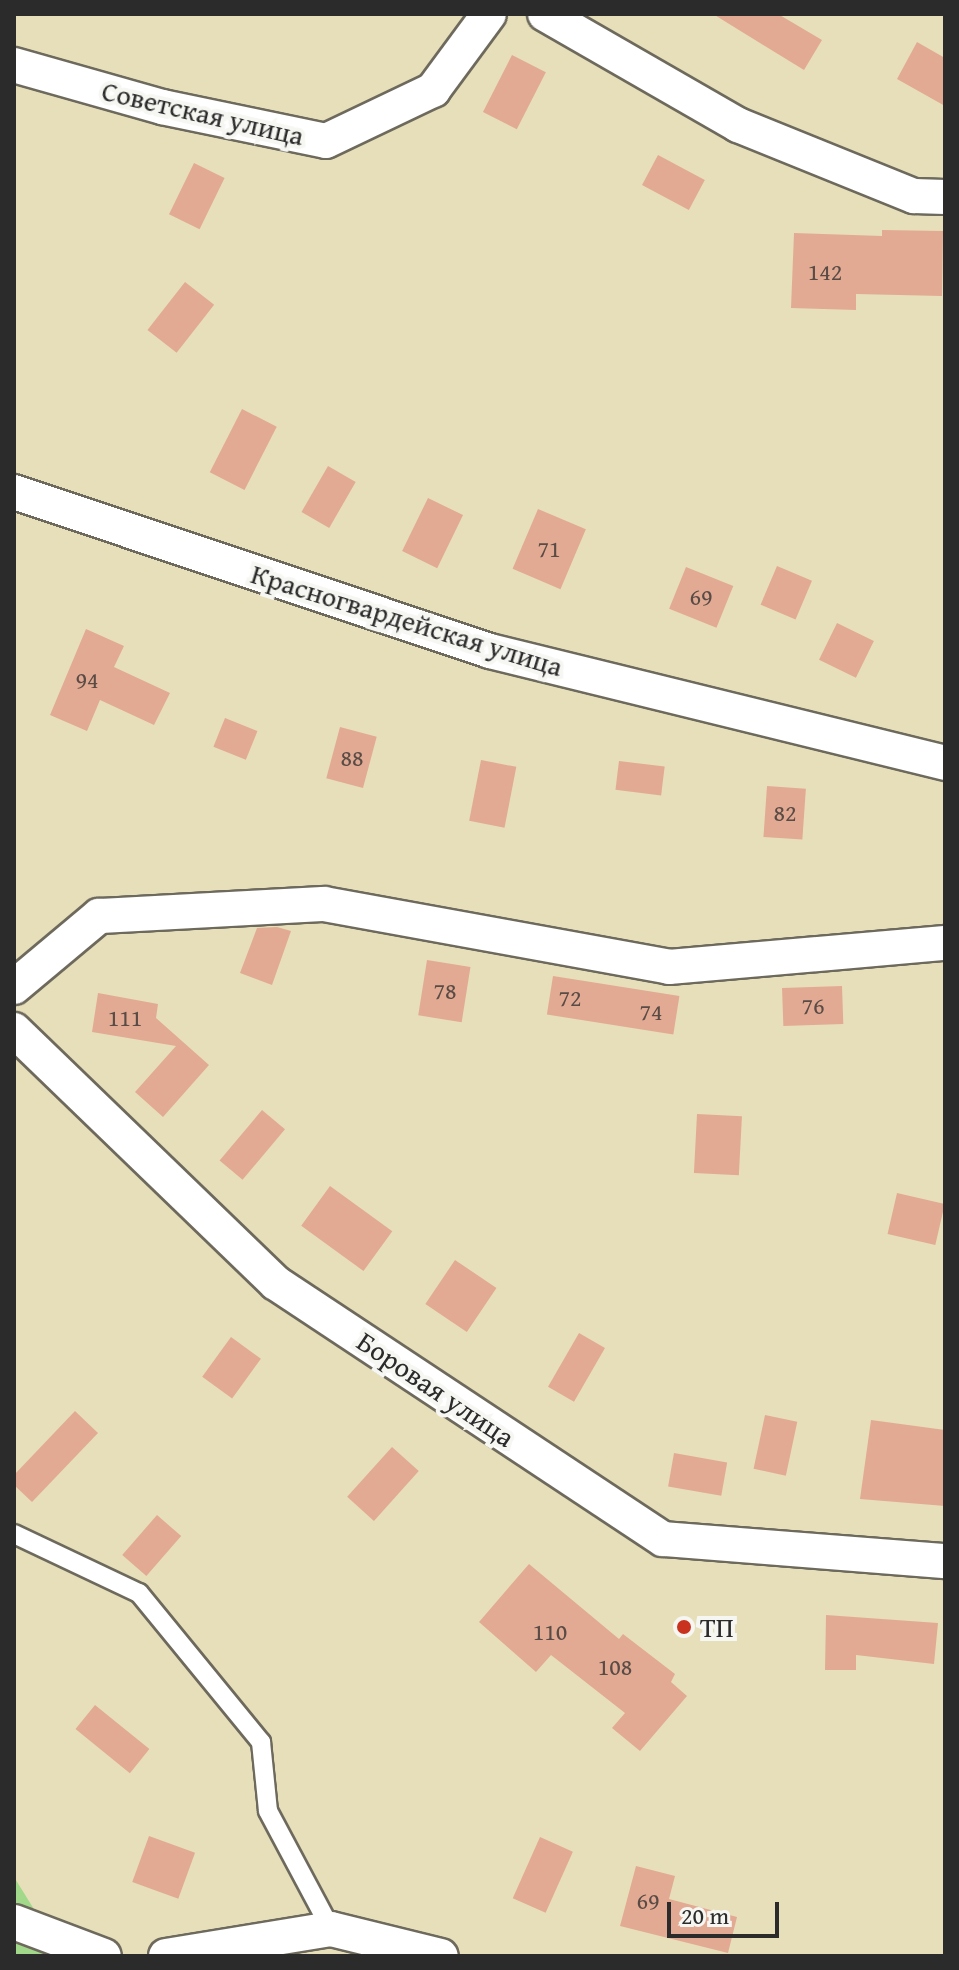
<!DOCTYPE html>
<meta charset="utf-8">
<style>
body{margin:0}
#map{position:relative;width:959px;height:1970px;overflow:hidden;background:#e7dfba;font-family:"Gentium Book Plus",serif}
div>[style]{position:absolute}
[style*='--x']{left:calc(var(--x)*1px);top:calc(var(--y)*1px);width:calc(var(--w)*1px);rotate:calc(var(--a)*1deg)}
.green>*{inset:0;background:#a1d889}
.building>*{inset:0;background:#e2aa93;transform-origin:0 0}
.roads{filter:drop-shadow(2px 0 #6d6a5d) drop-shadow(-2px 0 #6d6a5d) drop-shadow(0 2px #6d6a5d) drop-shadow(0 -2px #6d6a5d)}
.service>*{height:18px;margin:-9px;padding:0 9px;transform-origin:9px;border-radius:9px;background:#fff}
.minor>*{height:34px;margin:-17px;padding:0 17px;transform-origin:17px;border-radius:17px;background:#fff}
.dots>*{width:22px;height:22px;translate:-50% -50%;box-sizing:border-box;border:4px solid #f6f6f2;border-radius:50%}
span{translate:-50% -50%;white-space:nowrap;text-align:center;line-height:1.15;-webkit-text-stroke:8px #f6f6f2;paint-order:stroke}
.number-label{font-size:24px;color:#594b45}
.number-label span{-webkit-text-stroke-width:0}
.street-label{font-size:28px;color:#2b2b2b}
.poi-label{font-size:28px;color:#2b2b2b}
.left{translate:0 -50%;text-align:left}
.frame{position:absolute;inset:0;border:16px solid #2b2b2b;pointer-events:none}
.scale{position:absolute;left:667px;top:1902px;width:112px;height:36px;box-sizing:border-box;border:4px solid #2b2b2b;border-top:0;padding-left:10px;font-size:24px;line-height:28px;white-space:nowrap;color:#2b2b2b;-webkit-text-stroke:6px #f6f6f2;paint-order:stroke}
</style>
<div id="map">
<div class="green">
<i style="clip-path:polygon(14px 1877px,63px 1956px,14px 1956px)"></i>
</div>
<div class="building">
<i style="clip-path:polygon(713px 14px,778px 14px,822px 40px,804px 70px)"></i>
<i style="clip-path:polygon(917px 42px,945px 58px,945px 106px,897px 79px)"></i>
<i style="left:512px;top:55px;width:38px;height:64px;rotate:27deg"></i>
<i style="left:658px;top:155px;width:53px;height:34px;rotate:28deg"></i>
<i style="left:194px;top:163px;width:34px;height:57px;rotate:26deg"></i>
<i style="clip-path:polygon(882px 230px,943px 231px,942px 296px,856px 294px,856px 310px,791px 308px,794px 233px,882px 236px)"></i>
<i style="left:185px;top:282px;width:37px;height:61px;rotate:38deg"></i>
<i style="left:242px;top:409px;width:39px;height:71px;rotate:27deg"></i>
<i style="left:328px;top:466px;width:32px;height:53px;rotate:30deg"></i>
<i style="left:428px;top:498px;width:39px;height:59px;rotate:26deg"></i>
<i style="left:538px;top:509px;width:52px;height:65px;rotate:23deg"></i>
<i style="left:777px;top:566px;width:38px;height:42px;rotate:23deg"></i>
<i style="left:686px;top:567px;width:51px;height:45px;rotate:22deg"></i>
<i style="left:837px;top:623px;width:41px;height:41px;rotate:26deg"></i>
<i style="clip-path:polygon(86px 629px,124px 646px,114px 667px,170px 693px,154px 725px,100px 700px,87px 731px,50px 715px)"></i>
<i style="left:225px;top:718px;width:35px;height:31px;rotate:22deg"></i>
<i style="left:340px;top:727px;width:38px;height:53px;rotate:15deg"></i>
<i style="left:481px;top:760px;width:36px;height:62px;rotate:11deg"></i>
<i style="left:619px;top:761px;width:46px;height:29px;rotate:7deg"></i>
<i style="left:767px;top:786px;width:39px;height:51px;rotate:4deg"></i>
<i style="clip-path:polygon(277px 927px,291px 931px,272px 985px,240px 973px,257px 928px)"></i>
<i style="left:427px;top:960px;width:44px;height:56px;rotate:9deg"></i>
<i style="left:553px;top:976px;width:128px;height:39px;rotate:9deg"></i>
<i style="left:842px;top:986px;width:38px;height:60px;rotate:88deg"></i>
<i style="clip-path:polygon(98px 993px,158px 1004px,156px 1018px,209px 1065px,163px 1117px,135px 1092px,176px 1046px,92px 1032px)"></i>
<i style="left:262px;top:1110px;width:30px;height:66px;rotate:40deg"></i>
<i style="left:697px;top:1114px;width:45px;height:59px;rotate:3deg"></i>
<i style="left:330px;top:1186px;width:77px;height:49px;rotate:36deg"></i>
<i style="left:897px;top:1193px;width:49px;height:42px;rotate:13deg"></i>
<i style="left:455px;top:1260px;width:50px;height:53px;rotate:34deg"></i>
<i style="left:579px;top:1333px;width:30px;height:62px;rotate:30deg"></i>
<i style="left:231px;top:1337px;width:37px;height:49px;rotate:36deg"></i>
<i style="clip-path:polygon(75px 1411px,98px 1433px,32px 1502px,14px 1485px,14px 1475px)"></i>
<i style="left:765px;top:1415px;width:33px;height:55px;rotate:12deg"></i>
<i style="clip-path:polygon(871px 1420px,945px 1430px,945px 1506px,860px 1499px)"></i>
<i style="left:392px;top:1447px;width:36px;height:67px;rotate:42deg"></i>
<i style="left:674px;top:1453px;width:54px;height:34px;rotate:10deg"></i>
<i style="left:157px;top:1515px;width:32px;height:53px;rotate:41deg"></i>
<i style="clip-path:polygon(529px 1564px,619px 1639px,623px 1634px,675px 1674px,671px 1682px,687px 1696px,640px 1751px,612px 1728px,625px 1713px,551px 1655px,536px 1672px,479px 1622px)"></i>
<i style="clip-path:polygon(826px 1615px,938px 1623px,934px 1664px,856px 1655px,856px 1670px,825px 1670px)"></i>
<i style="left:95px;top:1705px;width:70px;height:31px;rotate:39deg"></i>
<i style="left:149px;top:1836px;width:49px;height:49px;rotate:20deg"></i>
<i style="left:540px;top:1837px;width:36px;height:67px;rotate:24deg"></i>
<i style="clip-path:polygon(636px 1866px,675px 1876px,669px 1899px,737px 1917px,728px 1953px,620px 1926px)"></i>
</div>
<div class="roads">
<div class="service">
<i style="--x:14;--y:1534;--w:138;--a:25.3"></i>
<i style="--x:139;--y:1593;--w:193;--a:50.7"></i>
<i style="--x:261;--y:1742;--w:69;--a:84.2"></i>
<i style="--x:268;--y:1811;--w:134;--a:61.9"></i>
</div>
<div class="minor">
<i style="--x:545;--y:14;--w:223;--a:29.9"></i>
<i style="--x:738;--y:125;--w:190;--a:22"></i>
<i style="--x:914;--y:196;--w:31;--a:2"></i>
<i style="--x:14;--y:65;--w:154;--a:15.8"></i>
<i style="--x:162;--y:107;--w:167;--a:11.7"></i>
<i style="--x:326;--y:141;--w:119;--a:-25.5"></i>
<i style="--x:433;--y:90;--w:94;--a:-53.6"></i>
<i style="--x:14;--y:492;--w:502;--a:18.47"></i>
<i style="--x:490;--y:651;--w:469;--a:13.8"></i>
<i style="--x:14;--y:987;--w:111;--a:-39.9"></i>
<i style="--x:99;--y:916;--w:225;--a:-3.1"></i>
<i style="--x:324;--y:904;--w:351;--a:10.3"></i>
<i style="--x:669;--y:967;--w:277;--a:-5"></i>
<i style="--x:14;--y:1030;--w:364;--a:44"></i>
<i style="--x:276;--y:1283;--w:464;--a:33.5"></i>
<i style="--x:663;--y:1539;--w:283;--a:4.5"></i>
<i style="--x:14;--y:1922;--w:96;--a:20.7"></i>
<i style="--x:166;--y:1956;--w:167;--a:-9.3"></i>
<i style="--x:331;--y:1929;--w:113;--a:13.8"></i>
</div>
</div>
<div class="dots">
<i style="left:684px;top:1627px;background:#c8321e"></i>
</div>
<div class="number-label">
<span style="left:825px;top:272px">142</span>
<span style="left:549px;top:549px">71</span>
<span style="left:701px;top:597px">69</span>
<span style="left:87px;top:680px">94</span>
<span style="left:352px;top:758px">88</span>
<span style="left:785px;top:813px">82</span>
<span style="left:445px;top:991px">78</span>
<span style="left:570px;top:998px">72</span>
<span style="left:813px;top:1006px">76</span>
<span style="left:651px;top:1012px">74</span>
<span style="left:125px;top:1018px">111</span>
<span style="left:550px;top:1632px">110</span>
<span style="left:615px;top:1667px">108</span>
<span style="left:648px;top:1901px">69</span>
</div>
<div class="street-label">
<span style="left:203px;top:113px;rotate:13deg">Советская улица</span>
<span style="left:407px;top:620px;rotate:17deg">Красногвардейская улица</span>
<span style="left:436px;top:1389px;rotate:34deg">Боровая улица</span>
</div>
<div class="poi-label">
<span class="left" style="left:700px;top:1627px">ТП</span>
</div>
<div class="frame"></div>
<div class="scale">20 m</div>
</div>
